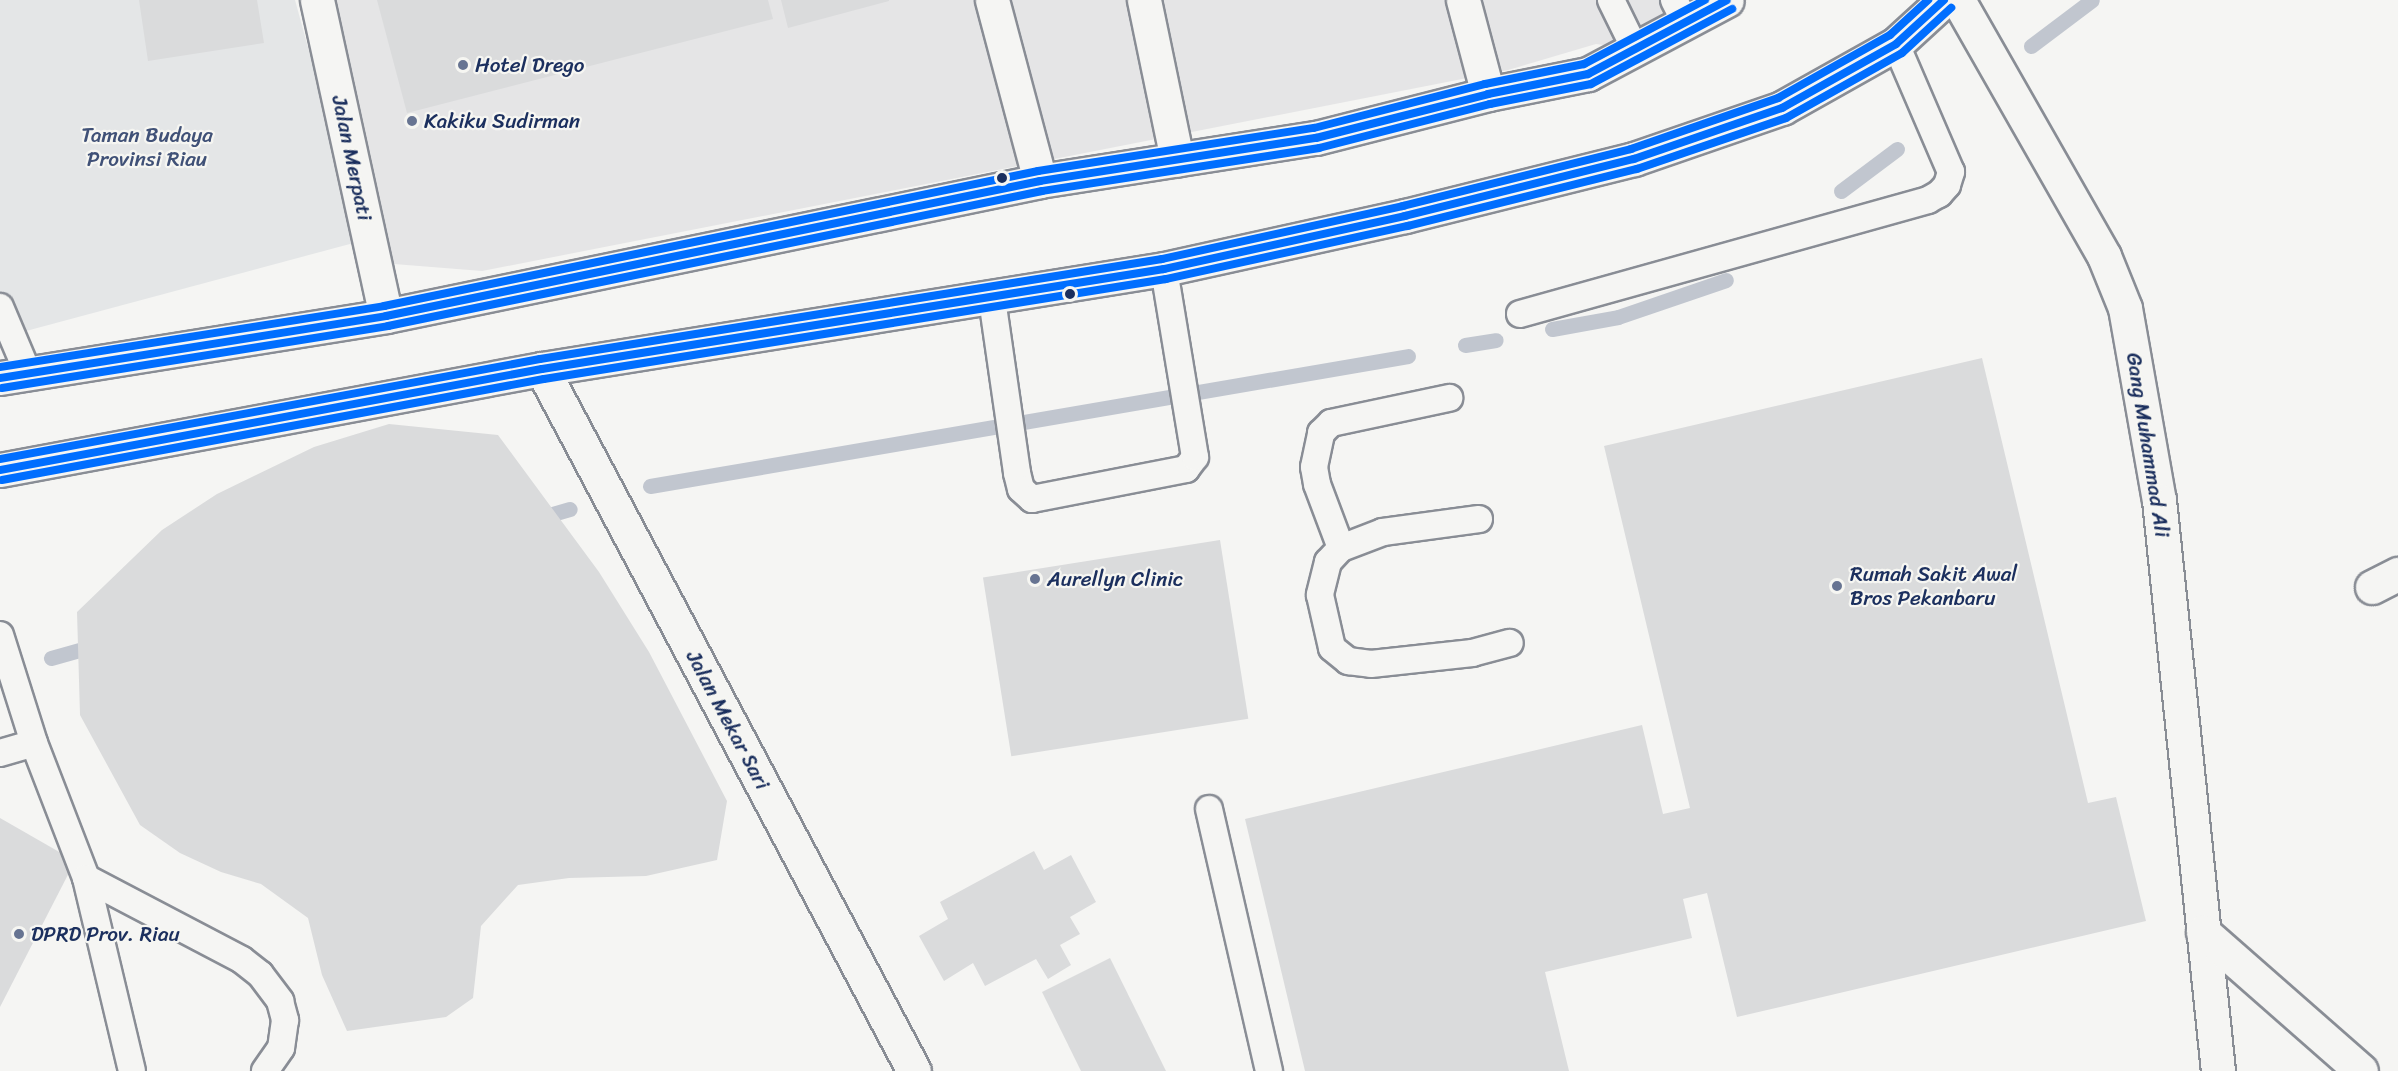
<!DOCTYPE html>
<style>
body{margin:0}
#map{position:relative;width:2398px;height:1071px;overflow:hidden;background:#f5f5f3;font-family:Sriracha,sans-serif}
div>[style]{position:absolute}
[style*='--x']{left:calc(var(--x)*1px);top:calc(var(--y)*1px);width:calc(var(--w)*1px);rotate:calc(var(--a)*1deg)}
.built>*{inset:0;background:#e5e5e6}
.green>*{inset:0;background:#e4e6e7}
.stream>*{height:15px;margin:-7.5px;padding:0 7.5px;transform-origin:7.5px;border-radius:7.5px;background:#c1c6cf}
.building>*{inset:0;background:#dadbdc;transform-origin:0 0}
.roads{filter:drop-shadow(2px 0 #898d95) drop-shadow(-2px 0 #898d95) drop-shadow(0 2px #898d95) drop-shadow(0 -2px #898d95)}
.service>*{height:26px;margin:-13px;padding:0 13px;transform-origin:13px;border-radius:13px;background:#f5f5f3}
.minor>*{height:33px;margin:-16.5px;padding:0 16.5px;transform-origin:16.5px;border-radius:16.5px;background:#f5f5f3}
.primary>*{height:33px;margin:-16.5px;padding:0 16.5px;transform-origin:16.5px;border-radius:16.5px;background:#f5f5f3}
.bus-1>*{height:8px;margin:-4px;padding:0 4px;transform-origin:4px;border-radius:4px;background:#006eff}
.bus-2>*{height:8px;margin:-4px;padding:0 4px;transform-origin:4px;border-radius:4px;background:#006eff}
.bus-3>*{height:8px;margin:-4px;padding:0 4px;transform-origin:4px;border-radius:4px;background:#006eff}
.dots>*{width:16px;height:16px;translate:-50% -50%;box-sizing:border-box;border:3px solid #f6f6f2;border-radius:50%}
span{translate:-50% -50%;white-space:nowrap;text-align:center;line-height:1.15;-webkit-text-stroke:4.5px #f6f6f2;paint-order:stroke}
.poi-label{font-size:21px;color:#1b2f5e}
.left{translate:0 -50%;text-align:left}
.park-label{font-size:21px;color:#405177}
.street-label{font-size:21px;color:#1b2f5e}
</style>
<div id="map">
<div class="built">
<i style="clip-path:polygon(300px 0,1708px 0,1635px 49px,1596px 44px,1508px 70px,482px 271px,369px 262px)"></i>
</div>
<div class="green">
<i style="clip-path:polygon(0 0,295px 0,361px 241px,0 338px)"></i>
</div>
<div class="stream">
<i style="--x:2031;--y:46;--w:76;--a:-37"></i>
<i style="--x:1841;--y:191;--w:70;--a:-36.9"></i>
<i style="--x:1552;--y:329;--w:67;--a:-10.3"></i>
<i style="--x:1618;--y:317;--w:114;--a:-18.9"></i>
<i style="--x:1465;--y:345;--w:31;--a:-9"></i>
<i style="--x:650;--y:486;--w:769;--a:-9.73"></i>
<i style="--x:535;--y:519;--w:36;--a:-16"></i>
<i style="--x:51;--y:658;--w:48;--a:-15.8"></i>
</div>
<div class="building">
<i style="clip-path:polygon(139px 0,257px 0,264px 43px,148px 61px)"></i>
<i style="clip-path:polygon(377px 0,768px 0,773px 19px,407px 113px)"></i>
<i style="clip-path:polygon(781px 0,889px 0,889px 1px,788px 28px)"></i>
<i style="clip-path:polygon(1982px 358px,2088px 803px,2116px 797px,2146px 921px,1737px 1017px,1707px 893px,1683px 899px,1692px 938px,1545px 972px,1569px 1071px,1305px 1071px,1245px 819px,1642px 725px,1663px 814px,1690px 808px,1604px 446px)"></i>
<i style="clip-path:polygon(389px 424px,498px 435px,599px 572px,649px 652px,727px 801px,717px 860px,646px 876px,569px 878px,518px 885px,481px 926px,473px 998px,446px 1017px,347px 1031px,322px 975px,308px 918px,261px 884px,221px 872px,180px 853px,140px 825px,80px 715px,77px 612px,162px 530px,217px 494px,314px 447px)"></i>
<i style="left:1220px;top:540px;width:181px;height:240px;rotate:81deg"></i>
<i style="clip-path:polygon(0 818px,75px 861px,0 1007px)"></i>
<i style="clip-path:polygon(1034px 851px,1044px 870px,1071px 855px,1096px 902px,1070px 917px,1080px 934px,1060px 945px,1071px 965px,1048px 979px,1036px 959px,985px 986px,973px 963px,944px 981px,919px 936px,948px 919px,940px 902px)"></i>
<i style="clip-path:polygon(1110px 958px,1166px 1071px,1081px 1071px,1042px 992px)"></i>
</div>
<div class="roads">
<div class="service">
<i style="--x:1611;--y:0;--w:55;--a:63.9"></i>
<i style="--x:1674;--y:0;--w:25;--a:63"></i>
<i style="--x:992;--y:299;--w:176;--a:81.8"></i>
<i style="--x:1017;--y:473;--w:16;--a:76"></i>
<i style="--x:1021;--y:489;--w:15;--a:42"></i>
<i style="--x:1032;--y:499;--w:157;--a:-11"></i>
<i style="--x:1186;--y:469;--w:15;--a:-53"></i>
<i style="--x:1195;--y:457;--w:191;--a:-99.4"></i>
<i style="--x:0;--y:307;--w:69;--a:67.1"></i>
<i style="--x:1520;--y:314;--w:424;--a:-15.6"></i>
<i style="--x:1928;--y:200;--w:13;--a:-29"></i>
<i style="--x:1939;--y:194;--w:12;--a:-48"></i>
<i style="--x:1947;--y:185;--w:14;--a:-73"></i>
<i style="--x:1951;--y:172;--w:139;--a:-113.3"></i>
<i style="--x:1479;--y:519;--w:97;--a:172.3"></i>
<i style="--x:1383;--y:532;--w:45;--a:159.1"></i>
<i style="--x:1341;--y:548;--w:19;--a:133"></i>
<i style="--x:1328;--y:562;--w:34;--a:104"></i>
<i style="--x:1320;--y:595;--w:54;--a:77.2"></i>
<i style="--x:1332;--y:648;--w:21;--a:39"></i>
<i style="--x:1348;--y:661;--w:23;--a:7"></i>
<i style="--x:1371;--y:664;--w:102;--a:-6.2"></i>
<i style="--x:1472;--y:653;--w:39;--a:-15"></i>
<i style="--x:1341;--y:548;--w:68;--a:-110.6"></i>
<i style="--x:1317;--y:484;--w:17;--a:-100"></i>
<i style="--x:1314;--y:467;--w:35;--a:-78"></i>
<i style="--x:1321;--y:433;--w:14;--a:-45"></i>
<i style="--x:1331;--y:423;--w:121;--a:-12"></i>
<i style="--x:0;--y:635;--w:113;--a:72.5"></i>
<i style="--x:34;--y:743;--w:145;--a:68.9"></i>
<i style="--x:86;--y:878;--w:198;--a:76.6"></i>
<i style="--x:0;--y:753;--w:35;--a:-16"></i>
<i style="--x:1209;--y:809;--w:269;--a:77.1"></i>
<i style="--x:86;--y:878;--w:176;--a:27.7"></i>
<i style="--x:242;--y:960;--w:23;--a:38"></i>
<i style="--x:260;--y:974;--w:34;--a:53"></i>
<i style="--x:280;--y:1001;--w:20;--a:75"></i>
<i style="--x:285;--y:1020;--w:28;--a:98"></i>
<i style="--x:281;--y:1048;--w:28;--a:125"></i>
</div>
<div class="minor">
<i style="--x:317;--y:0;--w:323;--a:77.7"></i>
<i style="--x:992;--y:0;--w:187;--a:75.1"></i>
<i style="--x:1144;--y:0;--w:163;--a:78.3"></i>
<i style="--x:1463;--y:0;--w:97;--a:75.1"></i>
<i style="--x:1958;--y:0;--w:295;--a:60.3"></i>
<i style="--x:2104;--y:256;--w:56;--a:68"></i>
<i style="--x:2125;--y:308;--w:195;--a:80"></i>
<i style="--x:2159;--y:500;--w:574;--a:84.1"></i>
<i style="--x:542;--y:369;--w:794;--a:62.08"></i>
<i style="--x:2372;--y:587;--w:29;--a:-27"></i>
<i style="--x:2203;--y:932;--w:210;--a:41.3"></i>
</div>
<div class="primary">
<i style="--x:0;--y:378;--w:391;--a:-9.1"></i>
<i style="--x:386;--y:316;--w:668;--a:-11.66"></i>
<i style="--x:1040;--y:181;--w:279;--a:-8.9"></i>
<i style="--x:1316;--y:138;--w:178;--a:-14.3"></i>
<i style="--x:1488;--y:94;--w:102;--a:-11.3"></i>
<i style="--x:1588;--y:74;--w:157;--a:-28"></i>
<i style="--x:0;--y:470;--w:551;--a:-10.56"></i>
<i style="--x:542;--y:369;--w:630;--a:-9.13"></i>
<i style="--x:1164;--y:269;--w:247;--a:-12.4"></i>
<i style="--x:1405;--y:216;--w:236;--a:-14"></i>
<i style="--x:1634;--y:159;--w:157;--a:-19"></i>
<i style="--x:1782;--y:108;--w:131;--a:-29.3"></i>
<i style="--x:1896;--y:44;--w:65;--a:-42.5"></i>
</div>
</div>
<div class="bus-1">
<i style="--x:0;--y:378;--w:391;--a:-9.1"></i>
<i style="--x:386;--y:316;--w:668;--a:-11.66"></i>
<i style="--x:1040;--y:181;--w:279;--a:-8.9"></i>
<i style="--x:1316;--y:138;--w:178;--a:-14.3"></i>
<i style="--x:1488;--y:94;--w:102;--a:-11.3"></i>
<i style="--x:1588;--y:74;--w:157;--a:-28"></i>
<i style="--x:0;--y:470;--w:551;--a:-10.56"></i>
<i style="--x:542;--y:369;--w:630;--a:-9.13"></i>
<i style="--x:1164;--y:269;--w:247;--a:-12.4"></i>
<i style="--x:1405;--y:216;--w:236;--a:-14"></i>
<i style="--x:1634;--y:159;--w:157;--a:-19"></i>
<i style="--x:1782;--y:108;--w:131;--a:-29.3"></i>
<i style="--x:1896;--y:44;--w:65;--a:-42.5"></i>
</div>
<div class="bus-2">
<i style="--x:2;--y:388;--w:391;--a:-9.1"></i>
<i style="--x:388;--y:326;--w:668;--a:-11.66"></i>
<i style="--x:1042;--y:191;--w:280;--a:-8.8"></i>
<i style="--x:1319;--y:148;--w:177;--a:-14.4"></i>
<i style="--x:1490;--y:104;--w:103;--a:-11.2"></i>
<i style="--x:1591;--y:84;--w:160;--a:-28"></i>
<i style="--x:2;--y:480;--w:551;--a:-10.56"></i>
<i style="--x:544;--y:379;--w:630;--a:-9.13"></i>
<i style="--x:1166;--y:279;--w:248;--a:-12.4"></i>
<i style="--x:1408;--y:226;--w:236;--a:-14"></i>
<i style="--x:1637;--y:169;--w:157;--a:-18.9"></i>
<i style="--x:1786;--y:118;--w:133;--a:-29.3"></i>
<i style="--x:1902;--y:53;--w:67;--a:-42.6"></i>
</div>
<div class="bus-3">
<i style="--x:0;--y:367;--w:389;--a:-9"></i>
<i style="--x:384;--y:306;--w:668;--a:-11.66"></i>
<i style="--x:1038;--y:171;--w:279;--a:-8.9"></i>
<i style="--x:1314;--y:128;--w:177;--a:-14.4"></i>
<i style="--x:1485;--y:84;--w:101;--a:-11.4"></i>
<i style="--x:1584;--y:64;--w:137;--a:-27.9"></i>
<i style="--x:0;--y:459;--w:549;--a:-10.49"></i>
<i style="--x:540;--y:359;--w:630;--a:-9.13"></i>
<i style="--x:1162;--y:259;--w:247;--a:-12.4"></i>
<i style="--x:1403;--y:206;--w:235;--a:-14"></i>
<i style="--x:1631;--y:149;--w:156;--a:-19.1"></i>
<i style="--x:1778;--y:98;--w:129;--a:-29.4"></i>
<i style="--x:1890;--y:35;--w:52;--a:-42.6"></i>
</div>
<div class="dots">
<i style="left:463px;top:65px;background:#677492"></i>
<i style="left:412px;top:121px;background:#677492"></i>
<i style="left:1002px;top:178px;background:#1b2f5e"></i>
<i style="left:1070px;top:294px;background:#1b2f5e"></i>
<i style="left:1035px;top:579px;background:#677492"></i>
<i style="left:1837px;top:586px;background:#677492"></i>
<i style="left:19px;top:934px;background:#677492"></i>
</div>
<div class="poi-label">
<span class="left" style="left:475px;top:65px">Hotel Drego</span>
<span class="left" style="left:424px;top:121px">Kakiku Sudirman</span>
<span class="left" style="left:1850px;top:586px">Rumah Sakit Awal<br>Bros Pekanbaru</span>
<span class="left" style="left:1047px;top:579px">Aurellyn Clinic</span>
<span class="left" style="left:31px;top:934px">DPRD Prov. Riau</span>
</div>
<div class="park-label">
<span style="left:147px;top:147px">Taman Budaya<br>Provinsi Riau</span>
</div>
<div class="street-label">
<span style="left:352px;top:158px;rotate:78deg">Jalan Merpati</span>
<span style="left:2148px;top:445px;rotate:81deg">Gang Muhammad Ali</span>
<span style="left:728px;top:720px;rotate:62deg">Jalan Mekar Sari</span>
</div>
</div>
